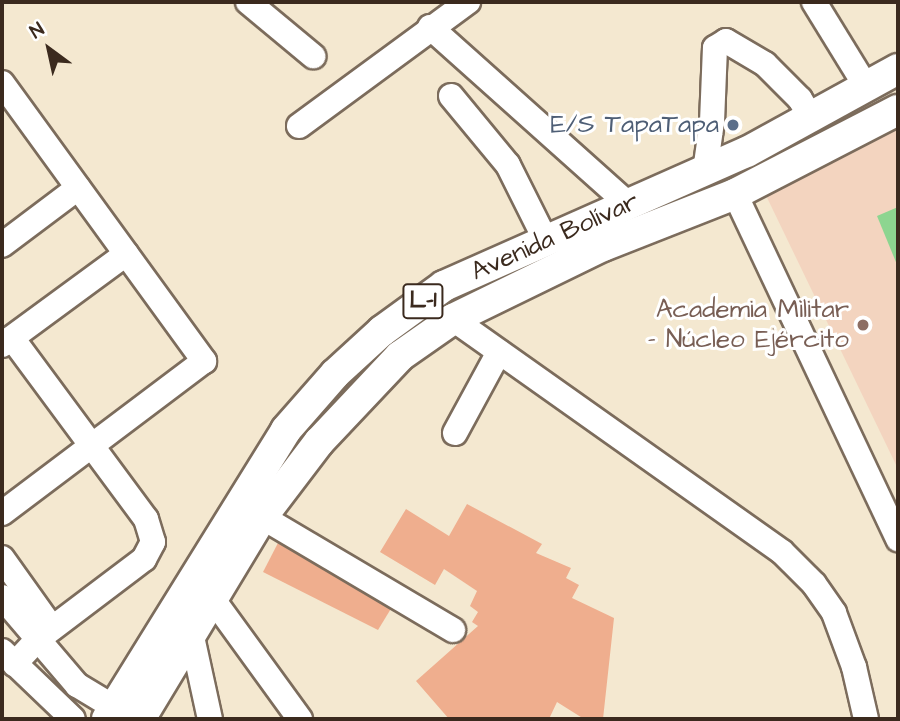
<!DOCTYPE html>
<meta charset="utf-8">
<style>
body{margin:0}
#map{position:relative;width:900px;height:721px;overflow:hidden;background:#f4e8d0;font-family:"Architects Daughter",sans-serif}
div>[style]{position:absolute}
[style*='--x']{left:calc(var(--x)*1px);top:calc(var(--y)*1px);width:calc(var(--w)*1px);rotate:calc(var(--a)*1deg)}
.built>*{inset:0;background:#f3d4bf}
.green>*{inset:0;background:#8dd590}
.building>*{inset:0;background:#efae8e}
.roads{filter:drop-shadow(2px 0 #7c6c5c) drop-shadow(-2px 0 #7c6c5c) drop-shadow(0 2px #7c6c5c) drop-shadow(0 -2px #7c6c5c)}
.minor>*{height:24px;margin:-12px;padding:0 12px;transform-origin:12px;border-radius:12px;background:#fff}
.major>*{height:30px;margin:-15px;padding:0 15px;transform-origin:15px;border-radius:15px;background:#fff}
.dots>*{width:19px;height:19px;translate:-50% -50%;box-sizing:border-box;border:4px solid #fff;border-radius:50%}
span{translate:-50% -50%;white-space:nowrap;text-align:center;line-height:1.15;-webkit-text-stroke:6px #fff;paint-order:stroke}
.shield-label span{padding:2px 5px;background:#fff;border:2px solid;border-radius:5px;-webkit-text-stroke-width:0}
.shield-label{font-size:24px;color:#3b2a1e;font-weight:700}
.service-label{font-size:26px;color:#4e5e75}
.right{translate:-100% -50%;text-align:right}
.street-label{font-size:26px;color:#3b2a1e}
.education-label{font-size:26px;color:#785e54}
.frame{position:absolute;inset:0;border:4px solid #3b2a1e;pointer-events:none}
.north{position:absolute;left:14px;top:14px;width:70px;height:70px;-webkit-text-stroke:5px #fff;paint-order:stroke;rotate:327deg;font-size:19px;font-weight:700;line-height:28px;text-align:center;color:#3b2a1e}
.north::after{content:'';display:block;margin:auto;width:24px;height:32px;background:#3b2a1e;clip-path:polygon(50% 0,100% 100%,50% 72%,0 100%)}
</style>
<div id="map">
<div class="built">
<i style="clip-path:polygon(898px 100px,898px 469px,759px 181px)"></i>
</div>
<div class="green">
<i style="clip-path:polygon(898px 207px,898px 267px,877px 216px)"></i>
</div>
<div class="building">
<i style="clip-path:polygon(467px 504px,542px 544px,536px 553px,571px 568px,566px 578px,579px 585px,572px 598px,614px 618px,603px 719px,584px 719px,557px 702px,549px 719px,449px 719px,416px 681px,478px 626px,472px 622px,478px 612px,470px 606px,477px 591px,444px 569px,435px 585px,380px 552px,406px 509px,449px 536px)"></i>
<i style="clip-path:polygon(279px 541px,392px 607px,378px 630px,263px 572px)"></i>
</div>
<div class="roads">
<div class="minor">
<i style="--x:248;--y:2;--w:85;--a:39.7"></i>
<i style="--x:814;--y:2;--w:101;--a:58.4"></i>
<i style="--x:430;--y:27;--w:266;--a:41.8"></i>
<i style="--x:2;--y:83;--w:344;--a:54"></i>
<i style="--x:204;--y:361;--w:253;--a:143"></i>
<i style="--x:451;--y:96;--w:89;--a:50.4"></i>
<i style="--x:508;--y:165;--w:85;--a:63.4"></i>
<i style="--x:299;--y:126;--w:210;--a:-36.3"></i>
<i style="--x:705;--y:171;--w:49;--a:-81.9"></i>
<i style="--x:712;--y:122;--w:74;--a:-87.7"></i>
<i style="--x:715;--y:48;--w:13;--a:-32"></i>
<i style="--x:726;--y:41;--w:45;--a:30.5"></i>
<i style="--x:765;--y:64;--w:49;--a:45"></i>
<i style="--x:800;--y:99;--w:22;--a:60"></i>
<i style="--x:735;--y:194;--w:382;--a:64.7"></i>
<i style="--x:2;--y:245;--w:95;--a:-36.9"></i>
<i style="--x:453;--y:319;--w:403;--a:35.3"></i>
<i style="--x:782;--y:552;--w:45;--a:45"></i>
<i style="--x:814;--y:584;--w:35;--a:55"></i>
<i style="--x:834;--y:613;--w:58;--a:69.7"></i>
<i style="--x:854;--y:667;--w:53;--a:77"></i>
<i style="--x:12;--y:338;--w:225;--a:53.5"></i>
<i style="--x:146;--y:519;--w:24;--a:73"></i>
<i style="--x:153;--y:542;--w:19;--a:118"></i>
<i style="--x:144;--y:559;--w:134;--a:142.9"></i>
<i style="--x:37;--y:640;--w:33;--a:133"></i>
<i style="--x:2;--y:345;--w:154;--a:-36.3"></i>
<i style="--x:455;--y:433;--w:92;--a:-61.5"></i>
<i style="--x:262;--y:517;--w:222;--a:30.6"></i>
<i style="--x:2;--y:558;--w:86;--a:54.5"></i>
<i style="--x:2;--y:597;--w:116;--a:49.6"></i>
<i style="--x:77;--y:685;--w:62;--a:31.1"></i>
<i style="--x:212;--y:598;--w:150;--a:54"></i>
<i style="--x:191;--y:632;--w:89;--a:77.7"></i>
<i style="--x:2;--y:651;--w:98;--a:43.8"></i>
</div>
<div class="major">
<i style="--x:107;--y:719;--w:340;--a:-58.2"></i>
<i style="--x:286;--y:430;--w:74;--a:-48.8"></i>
<i style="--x:335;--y:374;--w:64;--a:-42.5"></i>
<i style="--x:382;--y:331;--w:77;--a:-36"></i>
<i style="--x:444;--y:286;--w:331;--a:-23.9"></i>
<i style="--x:747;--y:152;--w:172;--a:-28.8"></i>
<i style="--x:140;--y:719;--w:236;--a:-58.9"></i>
<i style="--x:262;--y:517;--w:94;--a:-52.8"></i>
<i style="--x:319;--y:442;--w:118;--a:-46.7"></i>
<i style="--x:400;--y:356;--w:65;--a:-34.9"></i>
<i style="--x:453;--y:319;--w:167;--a:-26"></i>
<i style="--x:603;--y:246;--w:142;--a:-21.5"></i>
<i style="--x:735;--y:194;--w:183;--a:-27.3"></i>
</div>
</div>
<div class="dots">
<i style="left:733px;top:125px;background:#5c6f8a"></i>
<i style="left:863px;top:325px;background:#8d6e63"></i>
</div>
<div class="shield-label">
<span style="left:423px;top:301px">L-1</span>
</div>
<div class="service-label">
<span class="right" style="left:719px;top:125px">E/S TapaTapa</span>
</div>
<div class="street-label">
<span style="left:555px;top:237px;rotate:-24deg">Avenida Bolívar</span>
</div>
<div class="education-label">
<span class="right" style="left:849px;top:325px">Academia Militar<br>- Núcleo Ejército</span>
</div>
<div class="frame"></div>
<div class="north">N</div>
</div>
